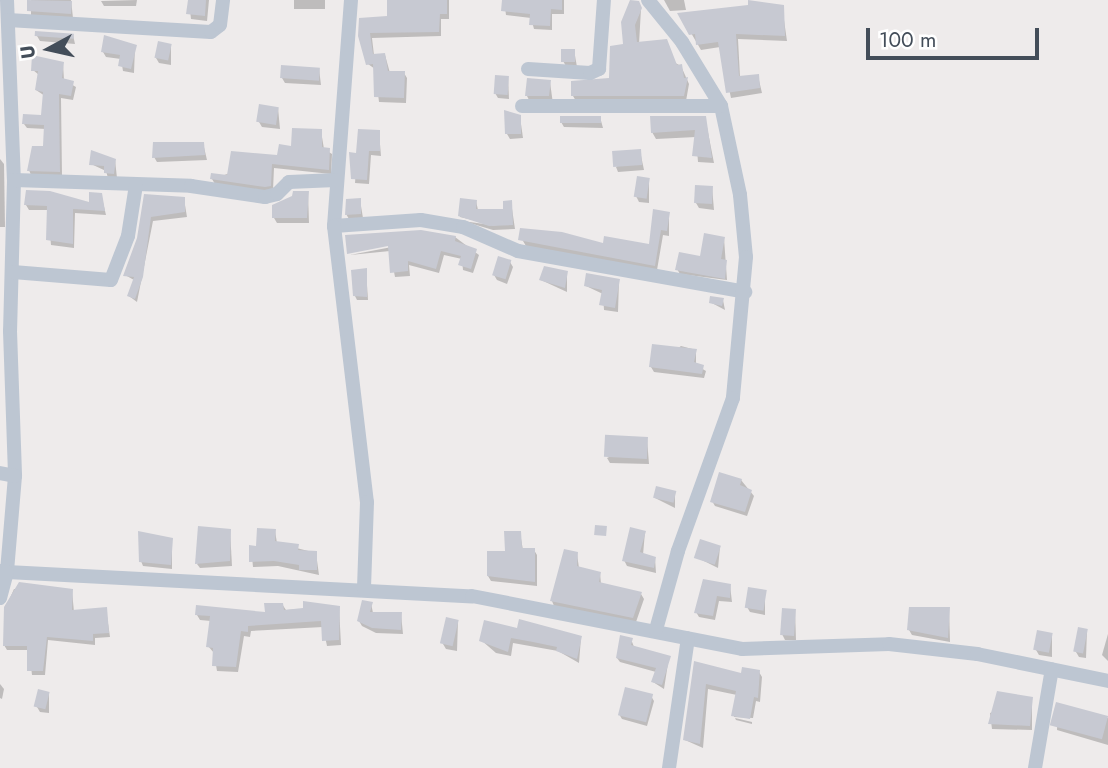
<!DOCTYPE html>
<style>
body{margin:0}
#map{position:relative;width:1108px;height:768px;overflow:hidden;background:#eeebeb;font-family:Jost,sans-serif}
div>[style]{position:absolute}
[style*='--x']{left:calc(var(--x)*1px);top:calc(var(--y)*1px);width:calc(var(--w)*1px);rotate:calc(var(--a)*1deg)}
.shadow>*{inset:0;background:#0003;transform-origin:0 0}
.building>*{inset:0;background:#c7c9d2;transform-origin:0 0}
.minor>*{height:14px;margin:-7px;padding:0 7px;transform-origin:7px;border-radius:7px;background:#bdc6d2}
span{translate:-50% -50%;white-space:nowrap;text-align:center;line-height:1.15;-webkit-text-stroke:7px #fff;paint-order:stroke}
.north{position:absolute;left:14px;top:14px;width:70px;height:70px;-webkit-text-stroke:5px #fff;paint-order:stroke;rotate:262deg;font-size:19px;font-weight:700;line-height:28px;text-align:center;color:#434d59}
.north::after{content:'';display:block;margin:auto;width:24px;height:32px;background:#434d59;clip-path:polygon(50% 0,100% 100%,50% 72%,0 100%)}
.scale{position:absolute;left:866px;top:28px;width:173px;height:32px;box-sizing:border-box;border:4px solid #434d59;border-top:0;padding-left:9px;font-size:21px;line-height:24px;white-space:nowrap;color:#434d59;-webkit-text-stroke:5px #fff;paint-order:stroke}
</style>
<div id="map">
<div class="shadow">
<i style="clip-path:polygon(31px 0,71px 0,73px 18px,31px 16px)"></i>
<i style="clip-path:polygon(137px 0,136px 6px,104px 6px,101px 1px)"></i>
<i style="clip-path:polygon(189px 0,209px 0,207px 21px,191px 19px)"></i>
<i style="left:294px;top:0;width:31px;height:9px"></i>
<i style="clip-path:polygon(389px 0,449px 0,449px 19px,441px 19px,441px 36px,372px 38px,374px 55px,385px 55px,390px 73px,404px 73px,407px 78px,406px 103px,379px 102px,375px 69px,368px 64px,361px 20px,388px 18px)"></i>
<i style="clip-path:polygon(504px 0,564px 0,564px 14px,552px 14px,552px 30px,534px 29px,531px 18px,506px 15px)"></i>
<i style="clip-path:polygon(664px 0,684px 0,686px 10px,670px 11px)"></i>
<i style="clip-path:polygon(782px 6px,787px 41px,738px 39px,740px 77px,758px 76px,762px 93px,731px 98px,720px 47px,701px 50px,680px 14px)"></i>
<i style="clip-path:polygon(641px 9px,639px 44px,681px 66px,689px 84px,686px 101px,576px 101px,573px 96px,611px 80px)"></i>
<i style="clip-path:polygon(73px 35px,75px 44px,40px 41px,37px 36px)"></i>
<i style="clip-path:polygon(171px 45px,171px 65px,159px 63px,156px 58px)"></i>
<i style="clip-path:polygon(135px 47px,134px 73px,123px 71px,121px 59px,106px 57px,103px 52px)"></i>
<i style="clip-path:polygon(574px 50px,577px 67px,566px 66px,563px 61px)"></i>
<i style="clip-path:polygon(63px 64px,64px 80px,76px 87px,73px 100px,61px 98px,62px 176px,31px 175px,29px 170px,44px 147px,46px 129px,27px 128px,24px 124px,43px 117px,45px 96px,36px 90px,39px 75px,33px 70px)"></i>
<i style="clip-path:polygon(319px 69px,321px 85px,285px 83px,282px 78px)"></i>
<i style="clip-path:polygon(508px 78px,509px 99px,498px 98px,495px 93px)"></i>
<i style="clip-path:polygon(550px 82px,553px 104px,531px 104px,527px 96px)"></i>
<i style="clip-path:polygon(278px 108px,280px 129px,262px 127px,259px 122px)"></i>
<i style="clip-path:polygon(520px 117px,523px 138px,510px 139px,507px 134px)"></i>
<i style="clip-path:polygon(600px 117px,603px 128px,564px 127px,561px 122px)"></i>
<i style="clip-path:polygon(705px 117px,714px 163px,698px 162px,696px 137px,656px 139px,652px 132px)"></i>
<i style="clip-path:polygon(321px 131px,324px 149px,332px 154px,331px 174px,274px 168px,273px 190px,268px 192px,215px 184px,212px 179px,279px 157px)"></i>
<i style="clip-path:polygon(379px 132px,381px 156px,371px 155px,369px 184px,355px 183px,357px 155px)"></i>
<i style="clip-path:polygon(203px 143px,207px 160px,157px 162px,154px 157px)"></i>
<i style="clip-path:polygon(640px 151px,644px 170px,618px 172px,616px 167px)"></i>
<i style="clip-path:polygon(0 159px,4px 164px,5px 227px,0 227px)"></i>
<i style="clip-path:polygon(115px 160px,117px 178px,108px 178px,106px 171px,91px 164px)"></i>
<i style="clip-path:polygon(649px 180px,649px 203px,639px 202px,636px 196px)"></i>
<i style="clip-path:polygon(712px 187px,714px 210px,699px 208px,696px 203px)"></i>
<i style="clip-path:polygon(308px 193px,309px 223px,277px 223px,274px 218px)"></i>
<i style="clip-path:polygon(101px 194px,106px 215px,75px 213px,74px 248px,51px 245px,48px 210px,29px 210px,26px 205px,91px 204px)"></i>
<i style="clip-path:polygon(146px 196px,184px 199px,187px 217px,153px 221px,137px 302px,129px 296px,134px 280px,125px 275px,139px 238px)"></i>
<i style="clip-path:polygon(360px 200px,363px 218px,349px 219px,346px 214px)"></i>
<i style="clip-path:polygon(461px 200px,476px 201px,478px 210px,505px 210px,505px 202px,511px 202px,515px 229px,493px 230px,463px 221px,498px 226px,460px 217px)"></i>
<i style="clip-path:polygon(669px 213px,669px 236px,663px 235px,657px 270px,526px 246px,523px 241px,522px 230px,604px 246px,650px 246px)"></i>
<i style="clip-path:polygon(347px 237px,455px 237px,479px 255px,473px 273px,463px 270px,462px 259px,444px 255px,439px 273px,409px 265px,410px 276px,395px 277px,390px 251px,350px 255px,397px 246px)"></i>
<i style="clip-path:polygon(724px 238px,727px 280px,680px 274px,677px 269px,701px 259px)"></i>
<i style="clip-path:polygon(510px 262px,513px 267px,507px 284px,497px 280px,494px 275px)"></i>
<i style="clip-path:polygon(366px 270px,368px 300px,357px 300px,355px 296px)"></i>
<i style="clip-path:polygon(567px 273px,567px 292px,541px 280px)"></i>
<i style="clip-path:polygon(619px 281px,618px 312px,604px 310px,603px 294px,586px 286px)"></i>
<i style="clip-path:polygon(723px 300px,725px 310px,710px 302px)"></i>
<i style="clip-path:polygon(681px 346px,696px 350px,696px 365px,706px 371px,704px 378px,654px 372px,651px 367px)"></i>
<i style="clip-path:polygon(647px 439px,649px 464px,610px 463px,607px 458px)"></i>
<i style="clip-path:polygon(741px 480px,754px 496px,747px 516px,715px 506px,712px 501px)"></i>
<i style="clip-path:polygon(675px 493px,675px 508px,655px 498px)"></i>
<i style="clip-path:polygon(230px 530px,232px 566px,200px 568px,197px 564px)"></i>
<i style="clip-path:polygon(275px 531px,277px 543px,316px 553px,319px 575px,278px 566px,253px 567px,251px 547px,257px 547px)"></i>
<i style="clip-path:polygon(645px 532px,643px 555px,655px 558px,656px 573px,627px 566px,624px 560px)"></i>
<i style="clip-path:polygon(520px 533px,523px 550px,534px 550px,537px 555px,537px 586px,491px 581px,488px 576px)"></i>
<i style="clip-path:polygon(172px 539px,172px 569px,143px 566px,141px 561px)"></i>
<i style="clip-path:polygon(720px 547px,718px 568px,696px 557px)"></i>
<i style="clip-path:polygon(577px 554px,579px 568px,600px 573px,601px 584px,641px 594px,644px 599px,636px 622px,554px 606px,552px 601px)"></i>
<i style="clip-path:polygon(730px 585px,732px 602px,719px 601px,715px 620px,699px 617px,696px 612px)"></i>
<i style="clip-path:polygon(14px 589px,72px 591px,74px 612px,106px 609px,110px 637px,95px 638px,95px 645px,48px 640px,45px 675px,32px 675px,29px 650px,7px 650px,4px 645px,6px 607px)"></i>
<i style="clip-path:polygon(765px 592px,765px 615px,750px 612px,747px 607px)"></i>
<i style="clip-path:polygon(371px 603px,373px 613px,401px 614px,403px 634px,376px 633px,362px 626px,359px 621px)"></i>
<i style="clip-path:polygon(282px 604px,286px 610px,339px 607px,341px 645px,327px 646px,323px 627px,251px 631px,250px 637px,244px 636px,238px 672px,217px 671px,214px 653px,208px 646px,211px 621px,200px 620px,197px 615px,266px 614px)"></i>
<i style="clip-path:polygon(949px 608px,950px 642px,912px 635px,909px 630px)"></i>
<i style="clip-path:polygon(795px 610px,796px 640px,785px 640px,782px 634px)"></i>
<i style="clip-path:polygon(458px 621px,457px 651px,446px 649px,443px 644px)"></i>
<i style="clip-path:polygon(519px 630px,581px 638px,579px 663px,558px 651px,513px 643px,511px 656px,496px 653px,481px 640px)"></i>
<i style="clip-path:polygon(1087px 630px,1086px 658px,1079px 657px,1076px 652px)"></i>
<i style="clip-path:polygon(1052px 634px,1052px 657px,1039px 655px,1036px 650px)"></i>
<i style="clip-path:polygon(1108px 634px,1108px 661px,1102px 655px)"></i>
<i style="clip-path:polygon(631px 639px,634px 647px,669px 657px,664px 689px,653px 682px,656px 672px,620px 662px,617px 658px)"></i>
<i style="clip-path:polygon(696px 664px,742px 675px,759px 672px,762px 677px,760px 702px,756px 701px,753px 718px,734px 717px,737px 695px,708px 689px,703px 748px,685px 740px)"></i>
<i style="clip-path:polygon(0 684px,4px 689px,2px 699px,0 698px)"></i>
<i style="clip-path:polygon(49px 693px,49px 713px,40px 712px,37px 707px)"></i>
<i style="clip-path:polygon(651px 696px,654px 701px,647px 726px,622px 719px,619px 714px)"></i>
<i style="clip-path:polygon(1032px 698px,1032px 730px,992px 729px,990px 713px)"></i>
<i style="clip-path:polygon(1058px 704px,1108px 718px,1108px 745px,1057px 730px)"></i>
<i style="clip-path:polygon(735px 718px,752px 722px,752px 724px,736px 720px)"></i>
</div>
<div class="building">
<i style="clip-path:polygon(27px 0,72px 1px,71px 14px,27px 11px)"></i>
<i style="clip-path:polygon(188px 0,206px 0,205px 16px,186px 14px)"></i>
<i style="clip-path:polygon(387px 0,447px 0,447px 14px,440px 14px,439px 32px,370px 33px,373px 54px,385px 53px,388px 71px,405px 71px,404px 98px,374px 97px,373px 64px,366px 65px,358px 36px,359px 18px,387px 16px)"></i>
<i style="clip-path:polygon(502px 0,562px 0,562px 10px,551px 9px,550px 26px,529px 25px,530px 14px,501px 11px)"></i>
<i style="clip-path:polygon(630px 0,639px 1px,642px 8px,635px 25px,637px 42px,667px 39px,677px 65px,682px 64px,684px 78px,688px 77px,684px 96px,571px 96px,571px 81px,609px 78px,610px 46px,623px 44px,621px 22px)"></i>
<i style="clip-path:polygon(748px 0,784px 5px,785px 36px,736px 34px,739px 76px,759px 74px,760px 88px,726px 93px,718px 42px,696px 45px,695px 34px,689px 35px,677px 13px,748px 5px)"></i>
<i style="left:35px;top:31px;width:39px;height:5px;rotate:4deg"></i>
<i style="clip-path:polygon(104px 35px,137px 45px,131px 69px,118px 66px,120px 55px,101px 52px)"></i>
<i style="left:158px;top:41px;width:14px;height:17px;rotate:12deg"></i>
<i style="left:561px;top:49px;width:14px;height:13px"></i>
<i style="clip-path:polygon(32px 55px,64px 62px,62px 78px,74px 81px,71px 96px,59px 94px,60px 172px,27px 171px,32px 146px,43px 146px,44px 125px,22px 124px,23px 114px,41px 115px,43px 92px,35px 90px,38px 71px,31px 71px)"></i>
<i style="left:281px;top:65px;width:39px;height:13px;rotate:4deg"></i>
<i style="left:495px;top:75px;width:14px;height:19px;rotate:4deg"></i>
<i style="clip-path:polygon(527px 78px,551px 80px,549px 96px,525px 96px)"></i>
<i style="left:259px;top:104px;width:20px;height:18px;rotate:9deg"></i>
<i style="clip-path:polygon(504px 110px,521px 115px,521px 134px,505px 134px)"></i>
<i style="left:560px;top:116px;width:41px;height:7px"></i>
<i style="clip-path:polygon(650px 116px,706px 116px,712px 158px,692px 156px,695px 130px,651px 133px)"></i>
<i style="clip-path:polygon(292px 128px,322px 129px,322px 147px,330px 148px,329px 170px,272px 164px,271px 186px,265px 187px,210px 179px,211px 173px,227px 175px,231px 151px,277px 155px,279px 144px,291px 146px)"></i>
<i style="clip-path:polygon(358px 129px,380px 130px,380px 151px,369px 151px,367px 180px,351px 179px,349px 152px,356px 153px)"></i>
<i style="clip-path:polygon(153px 142px,204px 142px,205px 155px,152px 158px)"></i>
<i style="left:641px;top:149px;width:16px;height:29px;rotate:86deg"></i>
<i style="clip-path:polygon(91px 150px,116px 159px,114px 174px,104px 173px,104px 166px,89px 165px)"></i>
<i style="left:637px;top:176px;width:13px;height:21px;rotate:9deg"></i>
<i style="left:695px;top:185px;width:18px;height:18px;rotate:3deg"></i>
<i style="clip-path:polygon(26px 190px,50px 191px,89px 202px,89px 192px,102px 193px,105px 211px,73px 209px,73px 244px,46px 240px,47px 206px,24px 205px)"></i>
<i style="clip-path:polygon(293px 191px,309px 191px,307px 218px,272px 218px,272px 205px,292px 196px)"></i>
<i style="clip-path:polygon(144px 194px,185px 197px,185px 212px,151px 217px,143px 277px,135px 299px,127px 296px,134px 277px,123px 276px,137px 238px)"></i>
<i style="clip-path:polygon(361px 198px,361px 214px,345px 215px,346px 199px)"></i>
<i style="clip-path:polygon(460px 198px,477px 200px,476px 209px,503px 209px,503px 201px,512px 200px,513px 225px,489px 226px,458px 216px)"></i>
<i style="clip-path:polygon(653px 209px,670px 212px,667px 231px,661px 230px,655px 266px,518px 240px,520px 228px,562px 232px,603px 243px,604px 236px,649px 244px)"></i>
<i style="clip-path:polygon(421px 230px,456px 236px,455px 241px,477px 249px,471px 269px,458px 265px,461px 256px,441px 251px,436px 269px,408px 261px,408px 271px,390px 273px,388px 246px,347px 254px,345px 235px)"></i>
<i style="clip-path:polygon(704px 233px,725px 237px,721px 259px,727px 260px,725px 279px,675px 270px,679px 252px,700px 256px)"></i>
<i style="left:498px;top:256px;width:14px;height:20px;rotate:17deg"></i>
<i style="clip-path:polygon(544px 266px,568px 271px,565px 288px,539px 280px)"></i>
<i style="clip-path:polygon(367px 268px,367px 297px,353px 296px,351px 270px)"></i>
<i style="clip-path:polygon(586px 273px,620px 279px,615px 308px,599px 305px,602px 290px,584px 286px)"></i>
<i style="clip-path:polygon(710px 296px,724px 298px,722px 306px,709px 303px)"></i>
<i style="clip-path:polygon(652px 344px,697px 349px,694px 362px,704px 365px,702px 374px,649px 367px)"></i>
<i style="left:648px;top:437px;width:22px;height:43px;rotate:93deg"></i>
<i style="clip-path:polygon(719px 472px,742px 479px,740px 485px,752px 490px,745px 512px,710px 502px)"></i>
<i style="left:656px;top:486px;width:21px;height:12px;rotate:14deg"></i>
<i style="left:595px;top:525px;width:12px;height:10px;rotate:5deg"></i>
<i style="clip-path:polygon(198px 526px,231px 529px,230px 561px,195px 564px)"></i>
<i style="clip-path:polygon(630px 527px,646px 531px,640px 552px,656px 557px,654px 568px,622px 561px)"></i>
<i style="clip-path:polygon(257px 528px,276px 529px,275px 541px,299px 544px,298px 550px,317px 551px,317px 570px,299px 570px,299px 565px,274px 561px,249px 562px,249px 545px,256px 546px)"></i>
<i style="clip-path:polygon(138px 531px,173px 538px,171px 565px,139px 562px)"></i>
<i style="clip-path:polygon(504px 531px,521px 531px,522px 548px,535px 548px,535px 582px,487px 576px,487px 551px,505px 551px)"></i>
<i style="left:700px;top:539px;width:22px;height:20px;rotate:18deg"></i>
<i style="clip-path:polygon(564px 549px,578px 552px,577px 566px,601px 572px,599px 582px,642px 592px,633px 618px,550px 601px)"></i>
<i style="clip-path:polygon(703px 579px,731px 584px,730px 598px,717px 596px,713px 616px,694px 613px)"></i>
<i style="clip-path:polygon(19px 582px,73px 589px,72px 610px,107px 607px,109px 633px,93px 634px,93px 641px,47px 637px,43px 671px,27px 671px,27px 646px,3px 646px,4px 607px)"></i>
<i style="left:748px;top:587px;width:19px;height:21px;rotate:9deg"></i>
<i style="clip-path:polygon(362px 600px,373px 602px,370px 612px,402px 612px,401px 630px,372px 628px,357px 621px)"></i>
<i style="clip-path:polygon(303px 601px,340px 606px,339px 640px,322px 641px,321px 621px,248px 626px,248px 632px,241px 631px,236px 667px,212px 666px,213px 648px,206px 647px,210px 616px,195px 615px,196px 605px,265px 612px,264px 603px,283px 603px,284px 610px,303px 608px)"></i>
<i style="clip-path:polygon(909px 607px,950px 607px,948px 638px,907px 630px)"></i>
<i style="left:782px;top:608px;width:14px;height:27px;rotate:4deg"></i>
<i style="left:446px;top:617px;width:13px;height:27px;rotate:13deg"></i>
<i style="clip-path:polygon(519px 619px,582px 636px,577px 659px,556px 651px,557px 647px,533px 642px,511px 638px,508px 652px,479px 641px,484px 620px,517px 628px)"></i>
<i style="left:1078px;top:627px;width:10px;height:25px;rotate:11deg"></i>
<i style="left:1037px;top:630px;width:16px;height:20px;rotate:11deg"></i>
<i style="clip-path:polygon(620px 635px,633px 638px,631px 645px,671px 656px,662px 685px,651px 682px,656px 668px,616px 658px)"></i>
<i style="clip-path:polygon(694px 661px,741px 673px,742px 667px,760px 670px,758px 698px,754px 697px,750px 719px,731px 716px,736px 691px,706px 684px,700px 744px,683px 740px)"></i>
<i style="left:625px;top:687px;width:29px;height:29px;rotate:14deg"></i>
<i style="left:38px;top:689px;width:12px;height:18px;rotate:14deg"></i>
<i style="clip-path:polygon(997px 691px,1033px 697px,1030px 726px,988px 724px)"></i>
<i style="left:1056px;top:702px;width:54px;height:24px;rotate:15deg"></i>
</div>
<div class="minor">
<i style="--x:7;--y:0;--w:180;--a:87.8"></i>
<i style="--x:14;--y:180;--w:151;--a:91.5"></i>
<i style="--x:10;--y:331;--w:145;--a:88"></i>
<i style="--x:15;--y:476;--w:96;--a:94.8"></i>
<i style="--x:7;--y:572;--w:466;--a:3"></i>
<i style="--x:472;--y:596;--w:275;--a:11.1"></i>
<i style="--x:742;--y:649;--w:147;--a:-1.9"></i>
<i style="--x:889;--y:644;--w:89;--a:6.5"></i>
<i style="--x:977;--y:654;--w:134;--a:11.6"></i>
<i style="--x:351;--y:0;--w:227;--a:94.3"></i>
<i style="--x:334;--y:226;--w:87;--a:-3.9"></i>
<i style="--x:421;--y:220;--w:43;--a:9.5"></i>
<i style="--x:463;--y:227;--w:60;--a:23.6"></i>
<i style="--x:518;--y:251;--w:231;--a:10.2"></i>
<i style="--x:648;--y:0;--w:54;--a:51"></i>
<i style="--x:682;--y:42;--w:75;--a:58.6"></i>
<i style="--x:721;--y:106;--w:91;--a:77.9"></i>
<i style="--x:740;--y:195;--w:62;--a:84.5"></i>
<i style="--x:746;--y:257;--w:142;--a:95.3"></i>
<i style="--x:733;--y:398;--w:163;--a:109.8"></i>
<i style="--x:678;--y:551;--w:82;--a:105.6"></i>
<i style="--x:8;--y:20;--w:203;--a:3.4"></i>
<i style="--x:211;--y:32;--w:11;--a:-38"></i>
<i style="--x:220;--y:25;--w:25;--a:-83"></i>
<i style="--x:528;--y:69;--w:62;--a:3.7"></i>
<i style="--x:590;--y:73;--w:10;--a:-24"></i>
<i style="--x:599;--y:69;--w:69;--a:-85.9"></i>
<i style="--x:522;--y:106;--w:199;--a:0"></i>
<i style="--x:14;--y:180;--w:177;--a:1.9"></i>
<i style="--x:191;--y:186;--w:75;--a:8.5"></i>
<i style="--x:265;--y:197;--w:12;--a:-14"></i>
<i style="--x:277;--y:194;--w:17;--a:-45"></i>
<i style="--x:289;--y:182;--w:47;--a:-2.4"></i>
<i style="--x:334;--y:226;--w:278;--a:83.2"></i>
<i style="--x:367;--y:502;--w:87;--a:92"></i>
<i style="--x:13;--y:272;--w:98;--a:4.7"></i>
<i style="--x:111;--y:280;--w:47;--a:-68.9"></i>
<i style="--x:128;--y:236;--w:52;--a:-81.1"></i>
<i style="--x:0;--y:473;--w:15;--a:11"></i>
<i style="--x:0;--y:571;--w:7;--a:8"></i>
<i style="--x:7;--y:572;--w:27;--a:105"></i>
<i style="--x:669;--y:768;--w:131;--a:-81.7"></i>
<i style="--x:1035;--y:768;--w:100;--a:-80.3"></i>
</div>
<div class="north">U</div>
<div class="scale">100 m</div>
</div>
